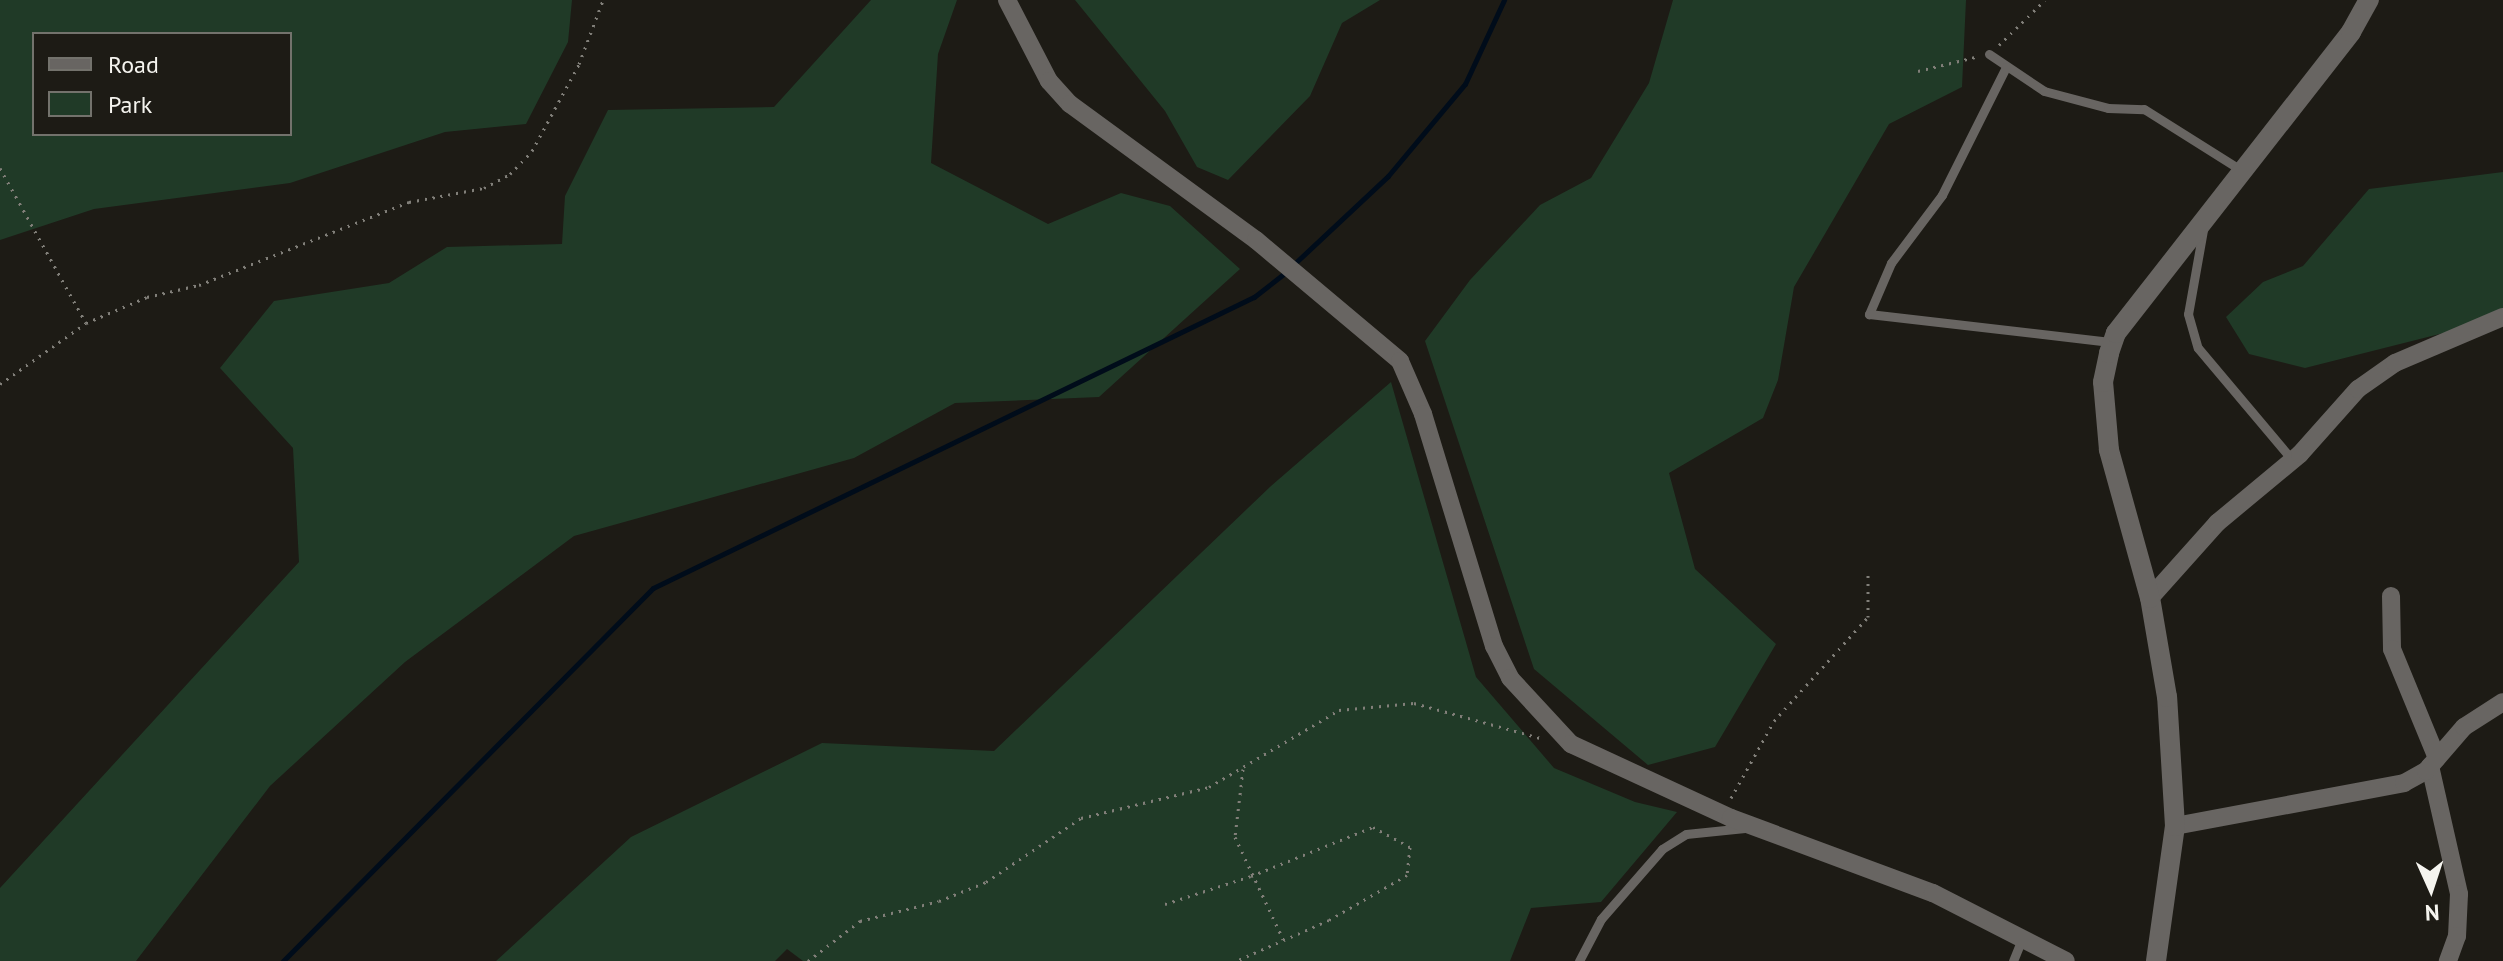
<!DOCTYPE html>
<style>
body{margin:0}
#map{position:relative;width:2503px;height:961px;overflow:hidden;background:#1d1b15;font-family:"PT Sans",sans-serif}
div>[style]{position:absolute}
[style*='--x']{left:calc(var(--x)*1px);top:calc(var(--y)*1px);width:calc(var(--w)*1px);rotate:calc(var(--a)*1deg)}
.green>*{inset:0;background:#203a27}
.stream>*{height:5px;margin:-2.5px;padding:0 2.5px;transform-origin:2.5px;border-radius:2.5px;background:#000c1a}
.path>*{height:3px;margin-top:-1.5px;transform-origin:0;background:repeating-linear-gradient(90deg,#817f79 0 2px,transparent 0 8px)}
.service>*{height:9px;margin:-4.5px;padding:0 4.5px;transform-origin:4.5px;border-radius:4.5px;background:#686562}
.minor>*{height:18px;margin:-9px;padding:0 9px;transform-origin:9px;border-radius:9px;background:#686562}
.tertiary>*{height:20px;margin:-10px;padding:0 10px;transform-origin:10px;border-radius:10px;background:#686562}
span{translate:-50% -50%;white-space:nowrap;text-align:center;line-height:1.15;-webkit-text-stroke:6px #1d1b15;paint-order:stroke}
.legend{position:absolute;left:32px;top:32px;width:260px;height:104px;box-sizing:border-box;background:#1d1b15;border:2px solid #73726c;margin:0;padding:10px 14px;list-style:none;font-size:24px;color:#f5f4ef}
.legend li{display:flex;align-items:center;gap:16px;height:40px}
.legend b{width:40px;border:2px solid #73726c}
.north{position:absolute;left:2391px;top:849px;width:80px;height:80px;-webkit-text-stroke:6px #1d1b15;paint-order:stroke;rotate:177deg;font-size:22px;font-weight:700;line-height:32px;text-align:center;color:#f5f4ef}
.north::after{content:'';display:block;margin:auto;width:28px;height:36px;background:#f5f4ef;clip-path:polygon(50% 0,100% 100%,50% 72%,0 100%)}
</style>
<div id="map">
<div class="green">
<i style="clip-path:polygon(evenodd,0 0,572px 0,568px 42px,526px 124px,445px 132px,290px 183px,94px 209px,0 240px,0 0,34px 34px,290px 34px,290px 134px,34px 134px,34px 34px)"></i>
<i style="clip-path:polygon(871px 0,957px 0,938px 54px,931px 163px,1048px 224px,1121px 193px,1170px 206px,1240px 269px,1099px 397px,955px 403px,854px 458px,574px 536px,405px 662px,270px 786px,136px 961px,0 961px,0 888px,299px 562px,293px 448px,220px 368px,274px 301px,389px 283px,447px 247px,562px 244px,565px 196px,608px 110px,774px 107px)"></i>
<i style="clip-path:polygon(1075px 0,1380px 0,1342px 23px,1310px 96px,1228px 180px,1197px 167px,1165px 111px)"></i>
<i style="clip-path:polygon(1673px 0,1966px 0,1962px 87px,1889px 124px,1794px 287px,1778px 380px,1763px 418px,1669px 473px,1695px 569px,1776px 644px,1715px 747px,1648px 765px,1534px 669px,1425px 341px,1470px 280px,1540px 205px,1591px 178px,1649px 83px)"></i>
<i style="clip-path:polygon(2503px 172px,2503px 318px,2305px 368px,2249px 354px,2226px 317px,2263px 282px,2303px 266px,2369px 189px)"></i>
<i style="clip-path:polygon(1391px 382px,1476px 677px,1554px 768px,1635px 802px,1677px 812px,1601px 902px,1531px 908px,1510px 961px,803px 961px,787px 949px,775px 961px,496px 961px,631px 837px,822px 743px,994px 751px,1271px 486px)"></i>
</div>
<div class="stream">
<i style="--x:1293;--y:265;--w:130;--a:-43.1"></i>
<i style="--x:1388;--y:176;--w:120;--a:-50.1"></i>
<i style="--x:1465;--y:84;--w:93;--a:-65.1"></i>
<i style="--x:283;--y:961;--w:525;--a:-45.23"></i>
<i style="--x:653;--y:588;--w:668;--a:-25.84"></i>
<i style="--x:1254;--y:297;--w:41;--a:-38"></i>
</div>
<div class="path">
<i style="--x:1999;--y:45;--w:64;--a:-44.4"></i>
<i style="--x:1918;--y:71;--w:59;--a:-13.8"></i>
<i style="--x:0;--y:168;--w:177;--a:61"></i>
<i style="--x:0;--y:384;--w:105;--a:-35.3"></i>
<i style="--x:86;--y:323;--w:66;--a:-23.1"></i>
<i style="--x:147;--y:297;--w:53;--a:-13"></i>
<i style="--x:199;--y:285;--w:226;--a:-21.6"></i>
<i style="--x:409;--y:202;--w:76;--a:-10.6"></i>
<i style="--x:484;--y:188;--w:30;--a:-28"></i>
<i style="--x:510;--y:174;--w:32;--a:-46"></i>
<i style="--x:532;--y:151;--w:99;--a:-61.6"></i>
<i style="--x:579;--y:64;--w:68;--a:-69.4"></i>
<i style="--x:1243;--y:769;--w:68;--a:96.7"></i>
<i style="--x:1235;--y:837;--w:113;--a:64.8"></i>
<i style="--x:1731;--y:798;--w:88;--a:-60.8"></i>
<i style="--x:1774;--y:721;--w:140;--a:-47.9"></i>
<i style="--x:1868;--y:617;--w:43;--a:-90"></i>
<i style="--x:1165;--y:904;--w:90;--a:-18"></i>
<i style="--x:1251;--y:876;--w:131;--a:-21.9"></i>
<i style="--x:1373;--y:827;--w:42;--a:28.4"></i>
<i style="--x:1410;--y:847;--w:28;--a:96"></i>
<i style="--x:1407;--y:875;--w:90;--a:150"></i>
<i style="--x:1329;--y:920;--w:102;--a:156.2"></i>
<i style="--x:808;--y:961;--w:66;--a:-37.6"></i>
<i style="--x:860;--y:921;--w:81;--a:-14.2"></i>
<i style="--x:939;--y:901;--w:51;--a:-22"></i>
<i style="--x:986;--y:882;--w:115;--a:-34"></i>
<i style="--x:1081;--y:818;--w:132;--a:-13.6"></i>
<i style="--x:1209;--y:787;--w:151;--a:-30.6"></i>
<i style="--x:1339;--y:710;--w:75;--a:-5.3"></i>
<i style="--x:1414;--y:703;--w:131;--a:15.5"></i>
</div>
<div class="service">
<i style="--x:1989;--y:54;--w:66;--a:33.9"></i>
<i style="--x:2044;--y:91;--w:66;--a:14.9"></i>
<i style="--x:2108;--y:108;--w:36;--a:2"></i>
<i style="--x:2144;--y:109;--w:115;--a:32.2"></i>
<i style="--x:2006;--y:67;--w:143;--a:116.6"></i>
<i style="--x:1942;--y:195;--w:85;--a:126.9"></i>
<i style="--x:1891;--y:263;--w:56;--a:113.3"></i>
<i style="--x:1869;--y:314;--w:245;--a:6.6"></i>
<i style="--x:2203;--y:230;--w:85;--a:100.1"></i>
<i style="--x:2188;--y:314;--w:35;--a:74"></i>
<i style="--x:2198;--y:348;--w:148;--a:49.9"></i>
<i style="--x:1579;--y:961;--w:47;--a:-62.4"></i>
<i style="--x:1601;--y:919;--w:93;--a:-48.9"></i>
<i style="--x:1662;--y:849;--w:28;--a:-32"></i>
<i style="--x:1686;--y:834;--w:59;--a:-5.8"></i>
<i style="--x:2013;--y:961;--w:24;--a:-68"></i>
</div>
<div class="minor">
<i style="--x:1007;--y:0;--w:91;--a:62.6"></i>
<i style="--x:1049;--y:81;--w:31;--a:48"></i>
<i style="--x:1070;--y:104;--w:230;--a:36.2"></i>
<i style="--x:1256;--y:240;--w:188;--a:40"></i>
<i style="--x:1400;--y:361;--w:58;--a:66.5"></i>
<i style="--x:1423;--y:414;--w:243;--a:73"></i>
<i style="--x:1494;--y:646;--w:36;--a:63"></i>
<i style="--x:1510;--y:678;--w:90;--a:47.3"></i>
<i style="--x:1571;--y:744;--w:176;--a:24.8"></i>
<i style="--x:1731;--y:818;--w:215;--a:20.4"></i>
<i style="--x:1933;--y:893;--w:149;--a:27.1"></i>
<i style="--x:2391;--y:596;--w:53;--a:88.9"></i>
<i style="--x:2392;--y:649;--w:118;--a:67.6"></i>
<i style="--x:2150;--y:598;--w:101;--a:-48.2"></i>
<i style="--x:2217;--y:523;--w:108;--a:-39.7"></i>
<i style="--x:2300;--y:454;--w:87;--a:-48.3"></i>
<i style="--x:2358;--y:389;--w:45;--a:-35.1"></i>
<i style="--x:2395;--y:363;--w:117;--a:-23.1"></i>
<i style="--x:2430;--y:766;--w:131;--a:77.2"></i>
<i style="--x:2459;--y:894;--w:42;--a:92.7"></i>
<i style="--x:2457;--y:936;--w:27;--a:110"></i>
<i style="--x:2175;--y:826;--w:233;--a:-10.6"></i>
<i style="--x:2404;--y:783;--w:25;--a:-29"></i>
<i style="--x:2426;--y:771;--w:58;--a:-49.2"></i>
<i style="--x:2464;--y:727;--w:46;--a:-32.7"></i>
</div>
<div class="tertiary">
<i style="--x:2156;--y:961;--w:136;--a:-82"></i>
<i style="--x:2175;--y:826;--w:129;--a:-93.5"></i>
<i style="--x:2167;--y:697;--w:100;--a:-99.7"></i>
<i style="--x:2150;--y:598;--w:154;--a:-105.5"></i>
<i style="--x:2109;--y:450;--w:68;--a:-95"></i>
<i style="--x:2103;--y:382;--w:30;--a:-78"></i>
<i style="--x:2109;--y:353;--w:21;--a:-71"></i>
<i style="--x:2116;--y:333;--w:382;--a:-52"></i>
<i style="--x:2351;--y:32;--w:37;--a:-61"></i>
</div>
<ul class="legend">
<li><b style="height:10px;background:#686562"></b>Road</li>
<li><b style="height:22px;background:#203a27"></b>Park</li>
</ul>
<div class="north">N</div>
</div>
